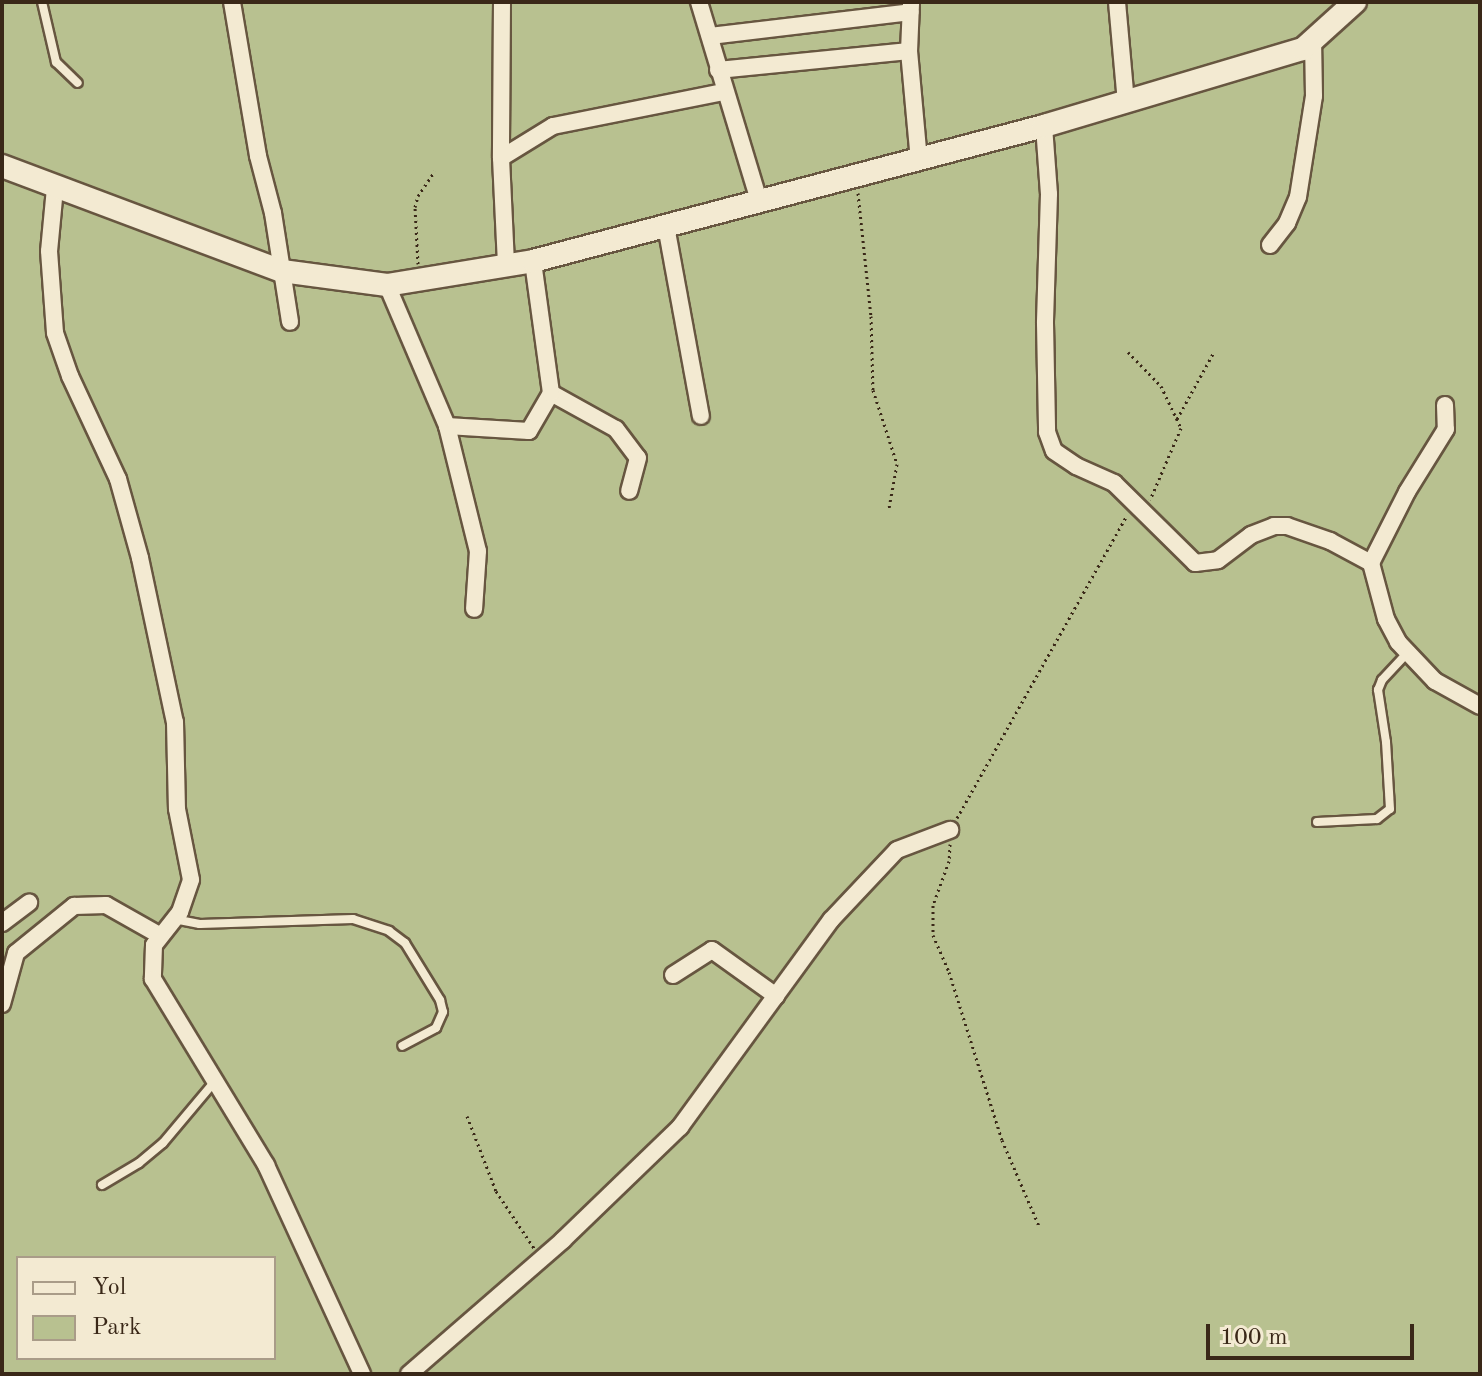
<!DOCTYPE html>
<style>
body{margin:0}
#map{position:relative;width:1482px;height:1376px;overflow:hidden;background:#eddeb9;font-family:"Old Standard TT",serif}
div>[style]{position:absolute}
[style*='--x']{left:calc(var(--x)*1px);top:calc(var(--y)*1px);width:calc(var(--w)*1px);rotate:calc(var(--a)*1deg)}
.green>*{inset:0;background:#b8c190}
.path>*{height:3px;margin-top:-1.5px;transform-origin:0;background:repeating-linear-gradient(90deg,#3a2818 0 2px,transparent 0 6px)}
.roads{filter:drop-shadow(2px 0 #675640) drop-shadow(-2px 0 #675640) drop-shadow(0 2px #675640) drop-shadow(0 -2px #675640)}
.lane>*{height:8px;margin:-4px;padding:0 4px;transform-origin:4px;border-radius:4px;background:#f3ead2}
.street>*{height:16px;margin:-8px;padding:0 8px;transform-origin:8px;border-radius:8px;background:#f3ead2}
.secondary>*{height:22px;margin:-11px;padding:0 11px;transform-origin:11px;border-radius:11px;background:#f3ead2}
span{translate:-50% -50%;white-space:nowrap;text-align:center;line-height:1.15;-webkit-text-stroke:6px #f3ead2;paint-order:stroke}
.frame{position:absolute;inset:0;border:4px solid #3a2818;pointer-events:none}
.legend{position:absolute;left:16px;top:1256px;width:260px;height:104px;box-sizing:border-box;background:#f3ead2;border:2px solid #a99c88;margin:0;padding:10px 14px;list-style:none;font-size:24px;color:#3a2818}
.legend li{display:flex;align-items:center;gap:16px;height:40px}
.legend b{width:40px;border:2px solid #a99c88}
.scale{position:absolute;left:1206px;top:1324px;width:208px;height:36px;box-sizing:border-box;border:4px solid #3a2818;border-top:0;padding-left:10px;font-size:24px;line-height:28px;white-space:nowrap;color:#3a2818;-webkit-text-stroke:6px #f3ead2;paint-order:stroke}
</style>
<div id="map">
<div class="green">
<i style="clip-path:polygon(evenodd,2px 2px,1480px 2px,1480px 1374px,2px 1374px,2px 2px,18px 1258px,274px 1258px,274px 1358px,18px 1358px,18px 1258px)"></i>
</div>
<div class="path">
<i style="--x:858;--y:193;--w:124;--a:84"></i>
<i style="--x:871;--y:316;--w:74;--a:88.5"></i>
<i style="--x:873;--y:390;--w:78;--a:72"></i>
<i style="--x:897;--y:464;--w:45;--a:100.3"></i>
<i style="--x:418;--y:264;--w:57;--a:-93"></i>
<i style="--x:415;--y:207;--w:11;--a:-75"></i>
<i style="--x:418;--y:196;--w:30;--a:-56"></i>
<i style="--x:1128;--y:352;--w:47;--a:45.9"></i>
<i style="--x:1161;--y:386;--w:47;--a:64.5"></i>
<i style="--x:1181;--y:428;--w:78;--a:113.3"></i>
<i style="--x:1177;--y:419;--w:77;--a:-61.1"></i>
<i style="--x:957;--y:818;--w:347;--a:-60.7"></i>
<i style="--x:950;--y:844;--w:17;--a:93"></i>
<i style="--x:949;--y:861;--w:47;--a:110"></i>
<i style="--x:933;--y:905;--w:30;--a:90"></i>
<i style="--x:933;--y:935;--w:40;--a:66.6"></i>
<i style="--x:949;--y:972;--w:176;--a:72.5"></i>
<i style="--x:1002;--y:1140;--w:94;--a:66.7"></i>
<i style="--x:467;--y:1116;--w:80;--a:68.9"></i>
<i style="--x:496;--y:1191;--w:69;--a:56.3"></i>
</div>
<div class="roads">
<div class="lane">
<i style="--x:42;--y:2;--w:62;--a:76.9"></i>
<i style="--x:56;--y:62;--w:30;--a:44"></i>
<i style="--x:1317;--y:822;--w:60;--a:-2.9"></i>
<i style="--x:1377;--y:819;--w:16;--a:-38"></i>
<i style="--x:1390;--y:809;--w:67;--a:-93.4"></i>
<i style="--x:1386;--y:742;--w:53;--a:-98.7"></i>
<i style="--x:1378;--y:690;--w:11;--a:-68"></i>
<i style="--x:1382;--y:680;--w:37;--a:-47"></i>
<i style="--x:174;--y:919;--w:26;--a:11"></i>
<i style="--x:200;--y:924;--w:153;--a:-1.9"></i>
<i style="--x:353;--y:919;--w:38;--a:18"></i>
<i style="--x:389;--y:931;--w:20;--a:37"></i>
<i style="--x:405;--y:943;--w:67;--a:58.4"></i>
<i style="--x:440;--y:1000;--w:12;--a:76"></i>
<i style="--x:443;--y:1012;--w:17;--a:114"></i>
<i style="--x:436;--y:1028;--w:38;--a:152"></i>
<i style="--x:102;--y:1185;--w:43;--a:-30.7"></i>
<i style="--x:139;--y:1163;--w:31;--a:-40"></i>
<i style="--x:163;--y:1143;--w:81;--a:-50"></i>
</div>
<div class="street">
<i style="--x:232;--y:2;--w:156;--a:80.4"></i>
<i style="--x:258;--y:156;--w:59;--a:75.3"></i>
<i style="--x:273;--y:213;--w:110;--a:81.1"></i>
<i style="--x:502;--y:2;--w:156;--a:90.4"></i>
<i style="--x:501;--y:158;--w:106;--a:87.3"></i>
<i style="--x:699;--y:2;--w:208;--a:73.2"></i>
<i style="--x:1117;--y:2;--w:100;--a:84.9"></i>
<i style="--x:911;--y:4;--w:47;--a:92.4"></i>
<i style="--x:909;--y:51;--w:109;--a:84.8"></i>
<i style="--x:710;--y:36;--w:202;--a:-6.8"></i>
<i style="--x:718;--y:70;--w:192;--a:-5.7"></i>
<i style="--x:1044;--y:126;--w:68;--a:85.8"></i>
<i style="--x:1049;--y:194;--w:129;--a:91.8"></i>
<i style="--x:1045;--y:323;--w:109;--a:88.9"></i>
<i style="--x:1047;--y:432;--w:20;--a:70"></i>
<i style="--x:1054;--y:451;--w:27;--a:34"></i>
<i style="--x:1076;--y:466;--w:42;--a:24.1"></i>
<i style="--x:1114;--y:483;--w:114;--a:44.6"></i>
<i style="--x:1195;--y:563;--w:23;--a:-7"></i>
<i style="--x:1218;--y:560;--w:41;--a:-37.1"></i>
<i style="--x:1251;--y:535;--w:25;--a:-21"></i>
<i style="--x:1274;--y:526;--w:13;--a:0"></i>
<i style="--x:1287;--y:526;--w:46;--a:19.2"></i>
<i style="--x:1330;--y:541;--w:47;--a:28.2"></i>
<i style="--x:501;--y:158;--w:61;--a:-31.6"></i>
<i style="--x:553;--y:126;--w:173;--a:-11.3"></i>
<i style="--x:55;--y:188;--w:63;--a:95.4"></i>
<i style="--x:49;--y:251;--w:82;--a:85.8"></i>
<i style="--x:55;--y:333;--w:46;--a:70.8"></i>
<i style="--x:70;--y:376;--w:114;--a:65"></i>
<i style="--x:118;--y:479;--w:82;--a:74.4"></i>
<i style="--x:140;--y:558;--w:168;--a:78"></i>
<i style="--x:175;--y:722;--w:87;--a:88.7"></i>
<i style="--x:177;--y:809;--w:72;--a:78.8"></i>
<i style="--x:191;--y:880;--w:34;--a:109"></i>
<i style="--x:180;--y:912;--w:42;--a:128.2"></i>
<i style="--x:154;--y:945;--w:34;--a:92"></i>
<i style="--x:153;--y:979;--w:218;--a:58.7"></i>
<i style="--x:266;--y:1165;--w:230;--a:65.3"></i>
<i style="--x:666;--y:226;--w:193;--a:79.6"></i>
<i style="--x:1270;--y:245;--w:28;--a:-52"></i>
<i style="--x:1287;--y:223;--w:28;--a:-67"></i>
<i style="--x:1298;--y:197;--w:102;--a:-81"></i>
<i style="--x:1314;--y:96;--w:56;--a:-91"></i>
<i style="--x:387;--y:285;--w:153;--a:66.9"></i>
<i style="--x:447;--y:426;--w:129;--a:76.1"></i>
<i style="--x:478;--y:551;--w:58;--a:93.9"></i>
<i style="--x:551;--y:393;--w:74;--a:29"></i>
<i style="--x:616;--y:429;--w:36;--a:53"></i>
<i style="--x:638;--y:458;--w:34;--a:105"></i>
<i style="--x:1445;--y:405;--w:24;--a:88"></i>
<i style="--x:1446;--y:429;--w:74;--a:121.8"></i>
<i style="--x:1407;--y:492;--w:80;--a:116.9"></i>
<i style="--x:1371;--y:563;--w:58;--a:75"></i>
<i style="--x:1386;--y:619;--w:26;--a:62"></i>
<i style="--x:1398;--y:642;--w:54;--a:46.5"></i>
<i style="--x:1435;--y:681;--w:51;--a:29.1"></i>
<i style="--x:447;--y:426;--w:82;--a:3.5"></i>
<i style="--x:529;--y:431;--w:44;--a:-59.9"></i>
<i style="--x:551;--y:393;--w:133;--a:-97.8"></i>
<i style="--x:2;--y:923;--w:34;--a:-37"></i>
<i style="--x:673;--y:975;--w:46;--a:-32.7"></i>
<i style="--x:712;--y:950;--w:79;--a:35.7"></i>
<i style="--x:2;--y:1004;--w:53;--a:-74.6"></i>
<i style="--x:16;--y:953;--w:75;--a:-39"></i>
<i style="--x:74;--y:906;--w:32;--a:-2"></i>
<i style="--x:106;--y:905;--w:61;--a:29.5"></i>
<i style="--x:409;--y:1374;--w:204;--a:-41"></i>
<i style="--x:563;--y:1240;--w:163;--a:-44"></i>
<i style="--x:680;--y:1127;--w:256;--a:-53.9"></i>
<i style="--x:831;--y:920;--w:96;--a:-46.7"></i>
<i style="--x:897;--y:850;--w:57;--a:-20.7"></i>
</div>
<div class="secondary">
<i style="--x:2;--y:166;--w:299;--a:20.6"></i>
<i style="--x:282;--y:271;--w:106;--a:7.6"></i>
<i style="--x:387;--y:285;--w:148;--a:-9.3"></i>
<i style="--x:533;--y:261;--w:529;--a:-14.8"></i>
<i style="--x:1044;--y:126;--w:270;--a:-16.6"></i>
<i style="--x:1303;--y:49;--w:70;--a:-42.1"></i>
</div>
</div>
<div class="frame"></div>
<ul class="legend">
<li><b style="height:10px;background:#f3ead2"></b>Yol</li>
<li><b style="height:22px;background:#b8c190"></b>Park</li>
</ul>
<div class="scale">100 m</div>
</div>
